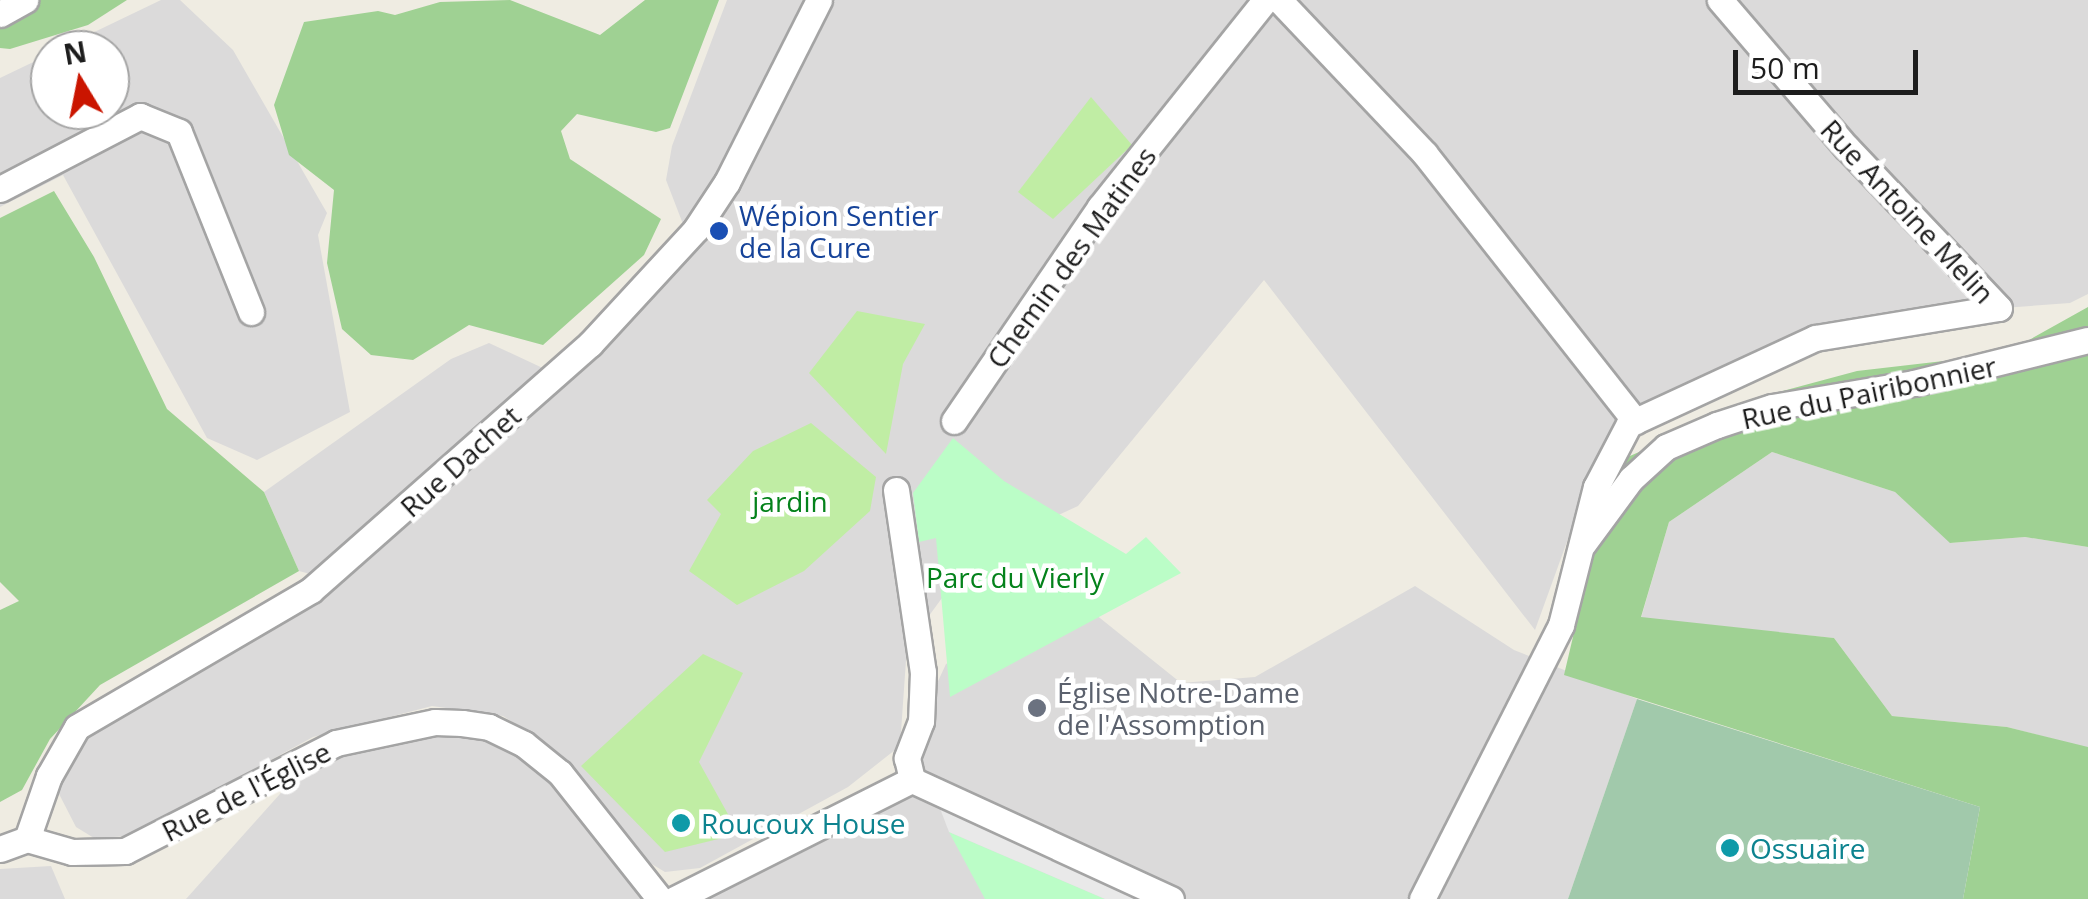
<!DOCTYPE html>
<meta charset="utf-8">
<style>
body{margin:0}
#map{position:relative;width:2088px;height:899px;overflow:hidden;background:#efece2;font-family:"Open Sans",sans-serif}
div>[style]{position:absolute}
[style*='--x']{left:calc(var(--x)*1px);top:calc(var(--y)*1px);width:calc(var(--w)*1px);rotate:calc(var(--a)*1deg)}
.residential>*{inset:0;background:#dbdada}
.grass>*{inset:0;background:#c0eda4}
.forest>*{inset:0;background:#9fd193}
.cemetery>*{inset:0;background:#a1c9ab}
.park>*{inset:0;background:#bbfdc7}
.parking>*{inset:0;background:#e9e9e9}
.roads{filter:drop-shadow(2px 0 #a4a4a4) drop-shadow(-2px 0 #a4a4a4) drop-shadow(0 2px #a4a4a4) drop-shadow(0 -2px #a4a4a4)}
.street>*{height:25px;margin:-12.5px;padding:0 12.5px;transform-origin:12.5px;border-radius:12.5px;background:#fff}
.dots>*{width:28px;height:28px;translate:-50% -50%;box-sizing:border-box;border:5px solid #fff;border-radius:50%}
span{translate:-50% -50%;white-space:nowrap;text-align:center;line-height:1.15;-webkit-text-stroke:9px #fff;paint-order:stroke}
.street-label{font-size:28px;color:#1d1d1d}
.transit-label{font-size:28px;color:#164399}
.left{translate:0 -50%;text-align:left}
.park-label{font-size:28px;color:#04821b}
.worship-label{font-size:28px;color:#5b616d}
.culture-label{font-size:28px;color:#0d838f}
.north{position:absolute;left:30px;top:30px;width:100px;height:100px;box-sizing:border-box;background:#fff;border:2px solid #a5a5a5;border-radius:50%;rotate:350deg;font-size:28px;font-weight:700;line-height:40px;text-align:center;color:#1d1d1d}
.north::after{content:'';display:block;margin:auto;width:35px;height:45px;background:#ca1500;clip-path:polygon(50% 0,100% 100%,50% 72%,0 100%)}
.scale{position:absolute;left:1733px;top:50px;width:185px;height:45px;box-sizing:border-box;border:5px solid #1d1d1d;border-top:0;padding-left:12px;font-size:30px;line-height:35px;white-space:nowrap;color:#1d1d1d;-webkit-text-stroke:8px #fff;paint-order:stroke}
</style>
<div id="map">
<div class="residential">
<i style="clip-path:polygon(161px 0,180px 0,233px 50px,327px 213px,318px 235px,350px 412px,257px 460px,207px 438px,63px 175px,0 207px,0 78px,50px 54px,50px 110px,110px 110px,110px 50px,57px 50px)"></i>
<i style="clip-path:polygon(727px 0,2088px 0,2088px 294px,2070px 303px,1976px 310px,1749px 362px,1633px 414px,1581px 503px,1535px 630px,1264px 280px,1078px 506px,974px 554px,907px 646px,900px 746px,848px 787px,700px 868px,665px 872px,650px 863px,550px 746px,503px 716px,432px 706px,313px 737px,132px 836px,94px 838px,76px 827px,58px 792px,72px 751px,125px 703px,340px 582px,299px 571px,264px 492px,451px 359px,489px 343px,564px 378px,688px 237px,666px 180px,672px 146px)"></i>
<i style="clip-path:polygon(1772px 452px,1895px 492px,1951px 543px,2025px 537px,2088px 547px,2088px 748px,2007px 727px,1892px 716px,1834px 638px,1641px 618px,1669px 522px)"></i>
<i style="clip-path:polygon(1415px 586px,1514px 650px,1637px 699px,1568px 899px,707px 899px,878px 811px,946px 664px,1070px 594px,1181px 683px,1255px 677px)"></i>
<i style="clip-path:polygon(451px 731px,500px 737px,552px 776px,660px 899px,186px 899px,305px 766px)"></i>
<i style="clip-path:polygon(51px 866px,65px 899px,0 899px,0 869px)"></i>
</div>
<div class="grass">
<i style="clip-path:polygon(1091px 97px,1132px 145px,1053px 219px,1018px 192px)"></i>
<i style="clip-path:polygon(857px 311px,925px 324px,903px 364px,886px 454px,809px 373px)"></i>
<i style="clip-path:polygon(811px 423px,876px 477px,870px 511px,804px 571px,737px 605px,689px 571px,721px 514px,707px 500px,753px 451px)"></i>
<i style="clip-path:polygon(703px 654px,743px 673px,699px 762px,739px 834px,665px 852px,581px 766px)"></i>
</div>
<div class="forest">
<i style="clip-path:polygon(0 0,127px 0,88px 25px,10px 49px,0 48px)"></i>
<i style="clip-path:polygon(510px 0,600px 35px,645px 0,719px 0,670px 128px,656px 132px,577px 114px,561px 131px,570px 159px,661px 219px,644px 255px,543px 345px,469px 325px,413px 360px,371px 355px,342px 329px,327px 263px,334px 190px,289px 155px,274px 105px,304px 22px,378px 11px,395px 15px,440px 2px)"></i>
<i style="clip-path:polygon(54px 191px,94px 257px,167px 409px,264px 492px,299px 571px,100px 685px,50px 739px,22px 790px,0 802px,0 610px,19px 601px,0 582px,0 218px)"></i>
<i style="clip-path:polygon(2088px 307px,2088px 547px,2025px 537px,1950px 543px,1895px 492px,1772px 452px,1669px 522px,1641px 617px,1834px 638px,1892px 716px,2007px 727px,2088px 747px,2088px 899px,1963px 899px,1980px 807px,1564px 675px,1614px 463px,1771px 394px,1857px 371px,2004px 354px)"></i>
</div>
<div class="cemetery">
<i style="clip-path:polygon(1637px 699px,1980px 807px,1963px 899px,1568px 899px)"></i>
</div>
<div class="park">
<i style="clip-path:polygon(953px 438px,1004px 481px,1126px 554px,1146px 537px,1181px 573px,950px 697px,936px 538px,919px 542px,913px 493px)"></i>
<i style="clip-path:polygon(949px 832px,1105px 899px,985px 899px)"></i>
</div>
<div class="parking">
<i style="clip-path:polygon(933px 790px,1171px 899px,1105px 899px,949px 832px)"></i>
</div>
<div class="roads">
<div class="street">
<i style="--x:1279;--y:0;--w:212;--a:46.5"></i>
<i style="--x:1425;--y:154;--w:340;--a:51.8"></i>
<i style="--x:0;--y:14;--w:29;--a:-29"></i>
<i style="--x:0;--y:189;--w:158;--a:-27.5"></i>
<i style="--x:140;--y:116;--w:42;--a:22.3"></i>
<i style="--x:179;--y:132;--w:194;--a:68.2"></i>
<i style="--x:954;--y:421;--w:259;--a:-55.7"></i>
<i style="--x:1100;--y:207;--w:265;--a:-51.4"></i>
<i style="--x:896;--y:490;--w:184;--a:81.6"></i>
<i style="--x:923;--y:672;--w:49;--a:92.3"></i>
<i style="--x:921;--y:721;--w:40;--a:111"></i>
<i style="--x:907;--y:758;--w:23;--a:77"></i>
<i style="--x:1583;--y:544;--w:81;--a:-53.6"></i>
<i style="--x:1631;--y:479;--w:47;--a:-42.4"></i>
<i style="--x:1666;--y:447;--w:56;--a:-23.3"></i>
<i style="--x:1717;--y:425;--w:58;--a:-18.1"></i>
<i style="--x:1772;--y:407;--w:144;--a:-9.6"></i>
<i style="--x:1914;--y:383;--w:179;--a:-13.9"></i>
<i style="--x:27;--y:839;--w:67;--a:-70.8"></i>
<i style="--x:49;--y:776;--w:56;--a:-60.3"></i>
<i style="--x:77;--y:727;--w:271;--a:-30.3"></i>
<i style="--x:311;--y:590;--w:372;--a:-41.4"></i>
<i style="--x:590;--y:344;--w:156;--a:-47.3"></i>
<i style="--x:696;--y:229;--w:56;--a:-56.6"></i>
<i style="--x:727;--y:182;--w:204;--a:-63.2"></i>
<i style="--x:0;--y:849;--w:29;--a:-20"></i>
<i style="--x:27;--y:839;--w:47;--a:16.1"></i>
<i style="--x:72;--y:852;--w:53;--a:-1.1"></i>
<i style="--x:125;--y:851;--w:237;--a:-27.1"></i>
<i style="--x:336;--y:743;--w:101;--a:-12"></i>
<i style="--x:435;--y:722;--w:27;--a:2"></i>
<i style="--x:462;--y:723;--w:27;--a:8"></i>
<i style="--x:489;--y:727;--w:39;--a:26"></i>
<i style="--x:524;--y:744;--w:46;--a:38.9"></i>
<i style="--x:560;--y:773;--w:161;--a:51.6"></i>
<i style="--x:675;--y:899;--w:265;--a:-26.7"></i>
<i style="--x:912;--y:780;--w:285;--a:24.7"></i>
<i style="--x:1422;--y:899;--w:307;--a:-63.1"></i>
<i style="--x:1561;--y:625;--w:142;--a:-75.8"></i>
<i style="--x:1596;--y:487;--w:71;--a:-62.4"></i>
<i style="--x:1629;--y:424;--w:205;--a:-24.8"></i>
<i style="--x:1815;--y:338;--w:186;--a:-9.3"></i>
<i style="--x:1999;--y:308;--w:222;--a:-133.5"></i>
<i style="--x:1846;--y:147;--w:194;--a:-130.6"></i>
</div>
</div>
<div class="dots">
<i style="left:719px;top:231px;background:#1a4fb4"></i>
<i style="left:1037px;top:708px;background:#6b7280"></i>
<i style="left:681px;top:823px;background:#0f9aa8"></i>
<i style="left:1730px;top:848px;background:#0f9aa8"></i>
</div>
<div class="street-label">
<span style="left:1908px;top:211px;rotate:47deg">Rue Antoine Melin</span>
<span style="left:1071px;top:257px;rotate:-54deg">Chemin des Matines</span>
<span style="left:1869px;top:392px;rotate:-12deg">Rue du Pairibonnier</span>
<span style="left:460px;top:461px;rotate:-42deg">Rue Dachet</span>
<span style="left:246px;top:791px;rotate:-27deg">Rue de l'Église</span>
</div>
<div class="transit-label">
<span class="left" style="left:739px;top:231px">Wépion Sentier<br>de la Cure</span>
</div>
<div class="park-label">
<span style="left:790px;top:501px">jardin</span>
<span style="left:1015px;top:577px">Parc du Vierly</span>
</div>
<div class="worship-label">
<span class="left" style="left:1057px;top:708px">Église Notre-Dame<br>de l'Assomption</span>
</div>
<div class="culture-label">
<span class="left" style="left:701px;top:823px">Roucoux House</span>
<span class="left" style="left:1750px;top:848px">Ossuaire</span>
</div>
<div class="north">N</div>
<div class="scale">50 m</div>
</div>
